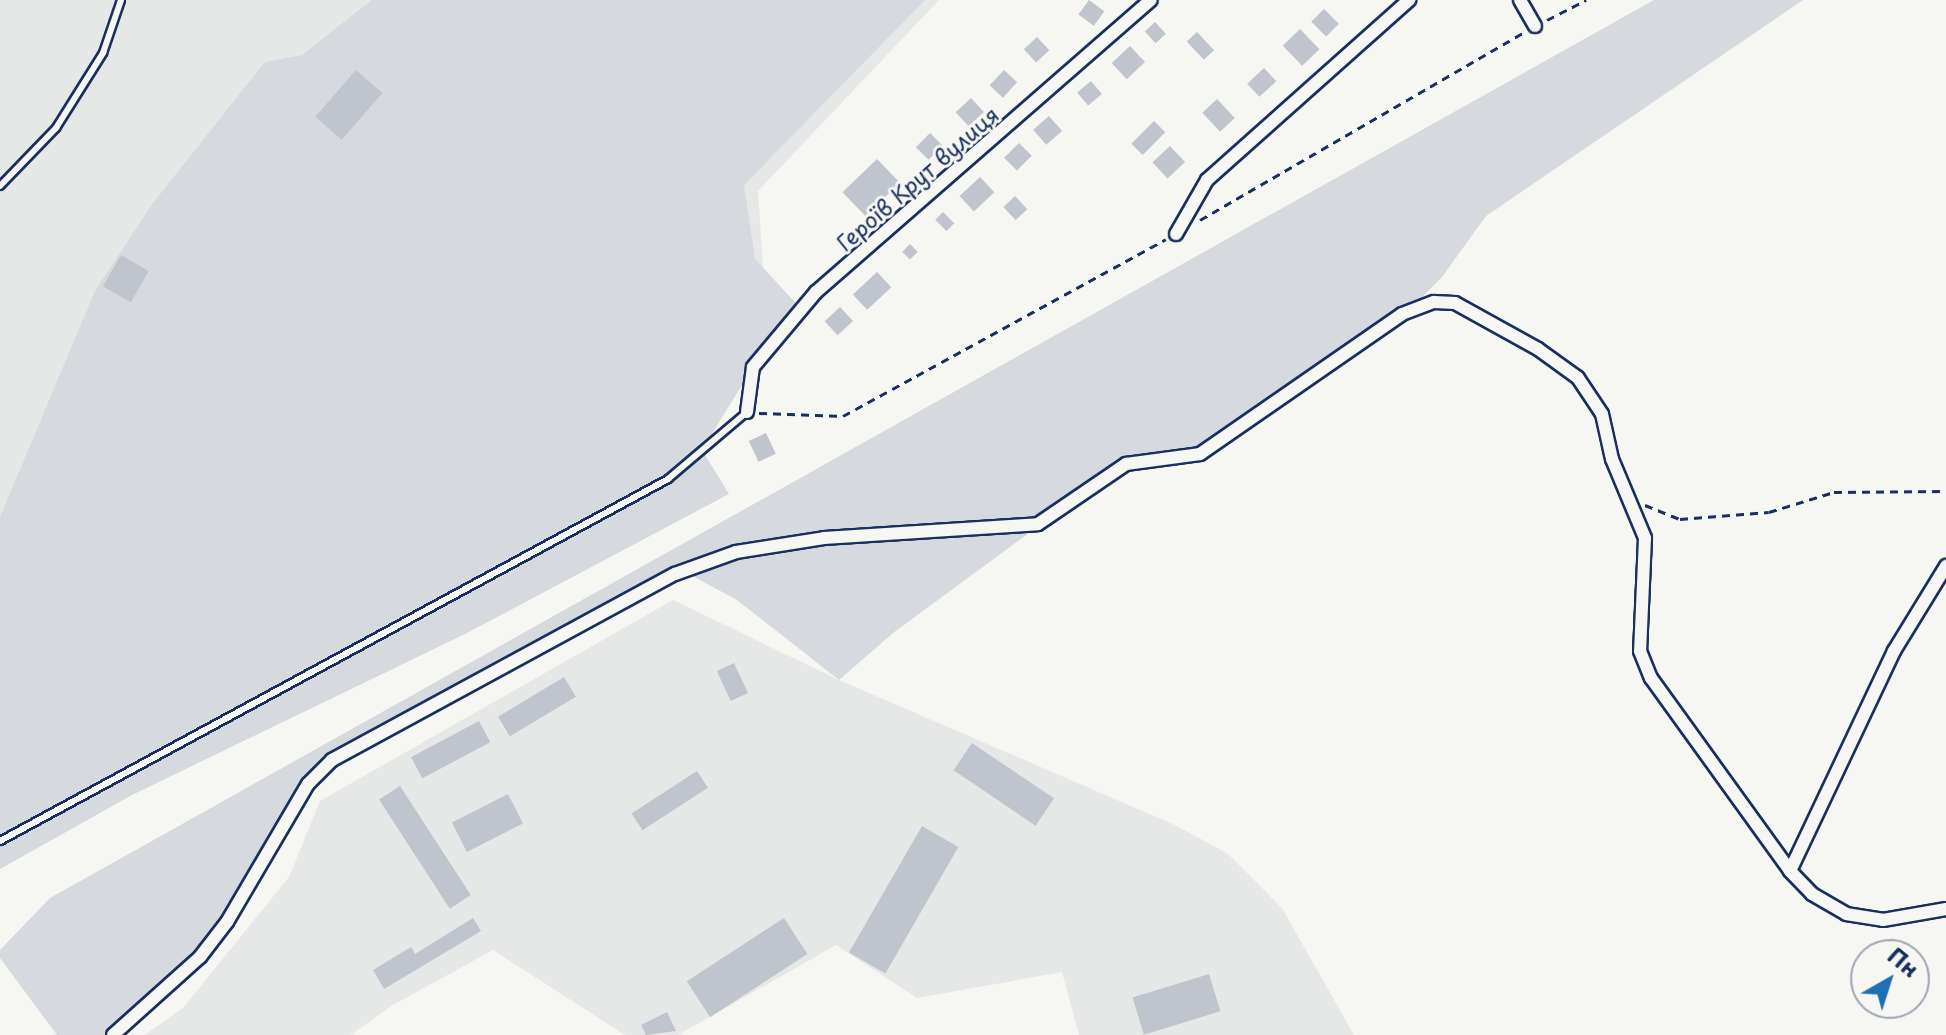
<!DOCTYPE html>
<meta charset="utf-8">
<style>
body{margin:0}
#map{position:relative;width:1946px;height:1035px;overflow:hidden;background:#f6f6f2;font-family:"Playpen Sans",sans-serif}
div>[style]{position:absolute}
[style*='--x']{left:calc(var(--x)*1px);top:calc(var(--y)*1px);width:calc(var(--w)*1px);rotate:calc(var(--a)*1deg)}
.built>*{inset:0;background:#e6e7e7}
.green>*{inset:0;background:#d6d9dd}
.building>*{inset:0;background:#c0c4cd;transform-origin:0 0}
.path>*{height:3px;margin-top:-1.5px;transform-origin:0;background:repeating-linear-gradient(90deg,#1b2f5e 0 8px,transparent 0 14px)}
.roads{filter:drop-shadow(2px 0 #1b2f5e) drop-shadow(-2px 0 #1b2f5e) drop-shadow(0 2px #1b2f5e) drop-shadow(0 -2px #1b2f5e)}
.lane>*{height:6px;margin:-3px;padding:0 3px;transform-origin:3px;border-radius:3px;background:#f6f6f2}
.street>*{height:12px;margin:-6px;padding:0 6px;transform-origin:6px;border-radius:6px;background:#f6f6f2}
span{translate:-50% -50%;white-space:nowrap;text-align:center;line-height:1.15;-webkit-text-stroke:6px #f6f6f2;paint-order:stroke}
.street-label{font-size:22px;color:#1b2f5e}
.north{position:absolute;left:1850px;top:939px;width:80px;height:80px;box-sizing:border-box;background:#f6f6f2;border:2px solid #9ea6b7;border-radius:50%;rotate:39deg;font-size:22px;font-weight:700;line-height:32px;text-align:center;color:#1b2f5e}
.north::after{content:'';display:block;margin:auto;width:28px;height:36px;background:#1f6fb2;clip-path:polygon(50% 0,100% 100%,50% 72%,0 100%)}
</style>
<div id="map">
<div class="built">
<i style="clip-path:polygon(0 0,939px 0,758px 191px,765px 298px,0 824px)"></i>
<i style="clip-path:polygon(673px 600px,839px 680px,1175px 825px,1228px 854px,1282px 908px,1354px 1035px,1079px 1035px,1062px 972px,917px 998px,836px 945px,678px 1035px,625px 1035px,493px 950px,391px 1006px,351px 1035px,145px 1035px,183px 1008px,289px 877px,320px 801px)"></i>
</div>
<div class="green">
<i style="clip-path:polygon(372px 0,925px 0,744px 185px,755px 259px,801px 309px,753px 367px,702px 450px,729px 494px,465px 634px,132px 795px,0 869px,0 517px,95px 291px,153px 203px,265px 62px,302px 55px)"></i>
<i style="clip-path:polygon(1654px 0,1803px 0,1486px 216px,1442px 277px,1414px 305px,1200px 454px,1127px 461px,893px 633px,839px 680px,737px 600px,683px 571px,332px 760px,308px 784px,202px 954px,111px 1035px,57px 1035px,0 958px,0 950px,50px 898px)"></i>
</div>
<div class="building">
<i style="left:1089px;top:0;width:19px;height:18px;rotate:36deg"></i>
<i style="left:1324px;top:9px;width:21px;height:18px;rotate:45deg"></i>
<i style="left:1155px;top:22px;width:16px;height:14px;rotate:47deg"></i>
<i style="left:1300px;top:29px;width:28px;height:24px;rotate:46deg"></i>
<i style="left:1197px;top:32px;width:25px;height:14px;rotate:47deg"></i>
<i style="left:1037px;top:37px;width:18px;height:18px;rotate:47deg"></i>
<i style="left:1130px;top:46px;width:22px;height:25px;rotate:47deg"></i>
<i style="left:1264px;top:68px;width:18px;height:23px;rotate:47deg"></i>
<i style="left:356px;top:70px;width:35px;height:62px;rotate:41deg"></i>
<i style="left:1004px;top:70px;width:18px;height:21px;rotate:43deg"></i>
<i style="left:1091px;top:81px;width:17px;height:18px;rotate:50deg"></i>
<i style="left:971px;top:98px;width:19px;height:21px;rotate:47deg"></i>
<i style="left:1217px;top:99px;width:26px;height:20px;rotate:47deg"></i>
<i style="left:1049px;top:116px;width:20px;height:21px;rotate:49deg"></i>
<i style="left:1154px;top:121px;width:16px;height:32px;rotate:45deg"></i>
<i style="left:930px;top:133px;width:18px;height:20px;rotate:45deg"></i>
<i style="left:1019px;top:143px;width:18px;height:21px;rotate:45deg"></i>
<i style="left:1170px;top:146px;width:22px;height:24px;rotate:47deg"></i>
<i style="left:877px;top:159px;width:33px;height:48px;rotate:46deg"></i>
<i style="left:980px;top:177px;width:21px;height:28px;rotate:47deg"></i>
<i style="left:1015px;top:196px;width:18px;height:16px;rotate:47deg"></i>
<i style="left:943px;top:212px;width:16px;height:11px;rotate:45deg"></i>
<i style="left:910px;top:244px;width:11px;height:11px;rotate:45deg"></i>
<i style="left:121px;top:255px;width:32px;height:36px;rotate:30deg"></i>
<i style="left:877px;top:272px;width:21px;height:33px;rotate:47deg"></i>
<i style="left:840px;top:307px;width:19px;height:21px;rotate:47deg"></i>
<i style="left:766px;top:433px;width:23px;height:19px;rotate:65deg"></i>
<i style="left:734px;top:663px;width:33px;height:19px;rotate:65deg"></i>
<i style="left:564px;top:677px;width:23px;height:77px;rotate:59deg"></i>
<i style="left:479px;top:721px;width:24px;height:77px;rotate:62deg"></i>
<i style="left:972px;top:743px;width:99px;height:33px;rotate:34deg"></i>
<i style="left:697px;top:771px;width:20px;height:78px;rotate:57deg"></i>
<i style="left:400px;top:786px;width:130px;height:25px;rotate:57deg"></i>
<i style="left:508px;top:794px;width:33px;height:63px;rotate:63deg"></i>
<i style="left:922px;top:826px;width:42px;height:146px;rotate:30deg"></i>
<i style="clip-path:polygon(473px 918px,481px 931px,384px 989px,373px 970px,411px 947px,415px 954px)"></i>
<i style="left:784px;top:918px;width:43px;height:116px;rotate:57deg"></i>
<i style="left:1209px;top:974px;width:39px;height:80px;rotate:73deg"></i>
<i style="clip-path:polygon(667px 1012px,676px 1031px,646px 1035px,641px 1025px)"></i>
</div>
<div class="path">
<i style="--x:1547;--y:20;--w:44;--a:-27.1"></i>
<i style="--x:1200;--y:220;--w:373;--a:-30.1"></i>
<i style="--x:759;--y:413;--w:84;--a:2"></i>
<i style="--x:843;--y:416;--w:368;--a:-28.7"></i>
<i style="--x:1645;--y:505;--w:38;--a:22"></i>
<i style="--x:1680;--y:519;--w:89;--a:-4.5"></i>
<i style="--x:1769;--y:512;--w:68;--a:-17.1"></i>
<i style="--x:1834;--y:492;--w:112;--a:-0.5"></i>
</div>
<div class="roads">
<div class="lane">
<i style="--x:0;--y:186;--w:81;--a:-46"></i>
<i style="--x:56;--y:128;--w:89;--a:-57.9"></i>
<i style="--x:103;--y:53;--w:56;--a:-71.2"></i>
<i style="--x:0;--y:841;--w:760;--a:-28.45"></i>
<i style="--x:668;--y:479;--w:104;--a:-40.3"></i>
</div>
<div class="street">
<i style="--x:1520;--y:0;--w:30;--a:60"></i>
<i style="--x:1176;--y:234;--w:62;--a:-60.1"></i>
<i style="--x:1207;--y:180;--w:271;--a:-41.7"></i>
<i style="--x:747;--y:412;--w:45;--a:-82.4"></i>
<i style="--x:753;--y:367;--w:98;--a:-50"></i>
<i style="--x:816;--y:292;--w:444;--a:-41.1"></i>
<i style="--x:1790;--y:871;--w:243;--a:-64.7"></i>
<i style="--x:1894;--y:651;--w:100;--a:-58.5"></i>
<i style="--x:113;--y:1035;--w:117;--a:-41.9"></i>
<i style="--x:200;--y:957;--w:44;--a:-52.4"></i>
<i style="--x:227;--y:922;--w:160;--a:-59.6"></i>
<i style="--x:308;--y:784;--w:34;--a:-45"></i>
<i style="--x:332;--y:760;--w:390;--a:-28.5"></i>
<i style="--x:675;--y:574;--w:65;--a:-19.8"></i>
<i style="--x:736;--y:552;--w:89;--a:-9"></i>
<i style="--x:824;--y:538;--w:214;--a:-3.7"></i>
<i style="--x:1038;--y:524;--w:107;--a:-34.3"></i>
<i style="--x:1126;--y:464;--w:75;--a:-7.7"></i>
<i style="--x:1200;--y:454;--w:246;--a:-34.7"></i>
<i style="--x:1402;--y:314;--w:34;--a:-21"></i>
<i style="--x:1434;--y:302;--w:21;--a:3"></i>
<i style="--x:1455;--y:303;--w:95;--a:29"></i>
<i style="--x:1538;--y:349;--w:49;--a:35.9"></i>
<i style="--x:1578;--y:378;--w:43;--a:56.3"></i>
<i style="--x:1602;--y:414;--w:46;--a:77.5"></i>
<i style="--x:1612;--y:459;--w:86;--a:67.3"></i>
<i style="--x:1645;--y:538;--w:113;--a:92.5"></i>
<i style="--x:1640;--y:651;--w:29;--a:68"></i>
<i style="--x:1651;--y:678;--w:238;--a:54.2"></i>
<i style="--x:1790;--y:871;--w:32;--a:46"></i>
<i style="--x:1812;--y:894;--w:39;--a:30"></i>
<i style="--x:1846;--y:914;--w:37;--a:9"></i>
<i style="--x:1883;--y:920;--w:64;--a:-9.9"></i>
</div>
</div>
<div class="street-label">
<span style="left:917px;top:178px;rotate:-41deg">Героїв Крут вулиця</span>
</div>
<div class="north">Пн</div>
</div>
